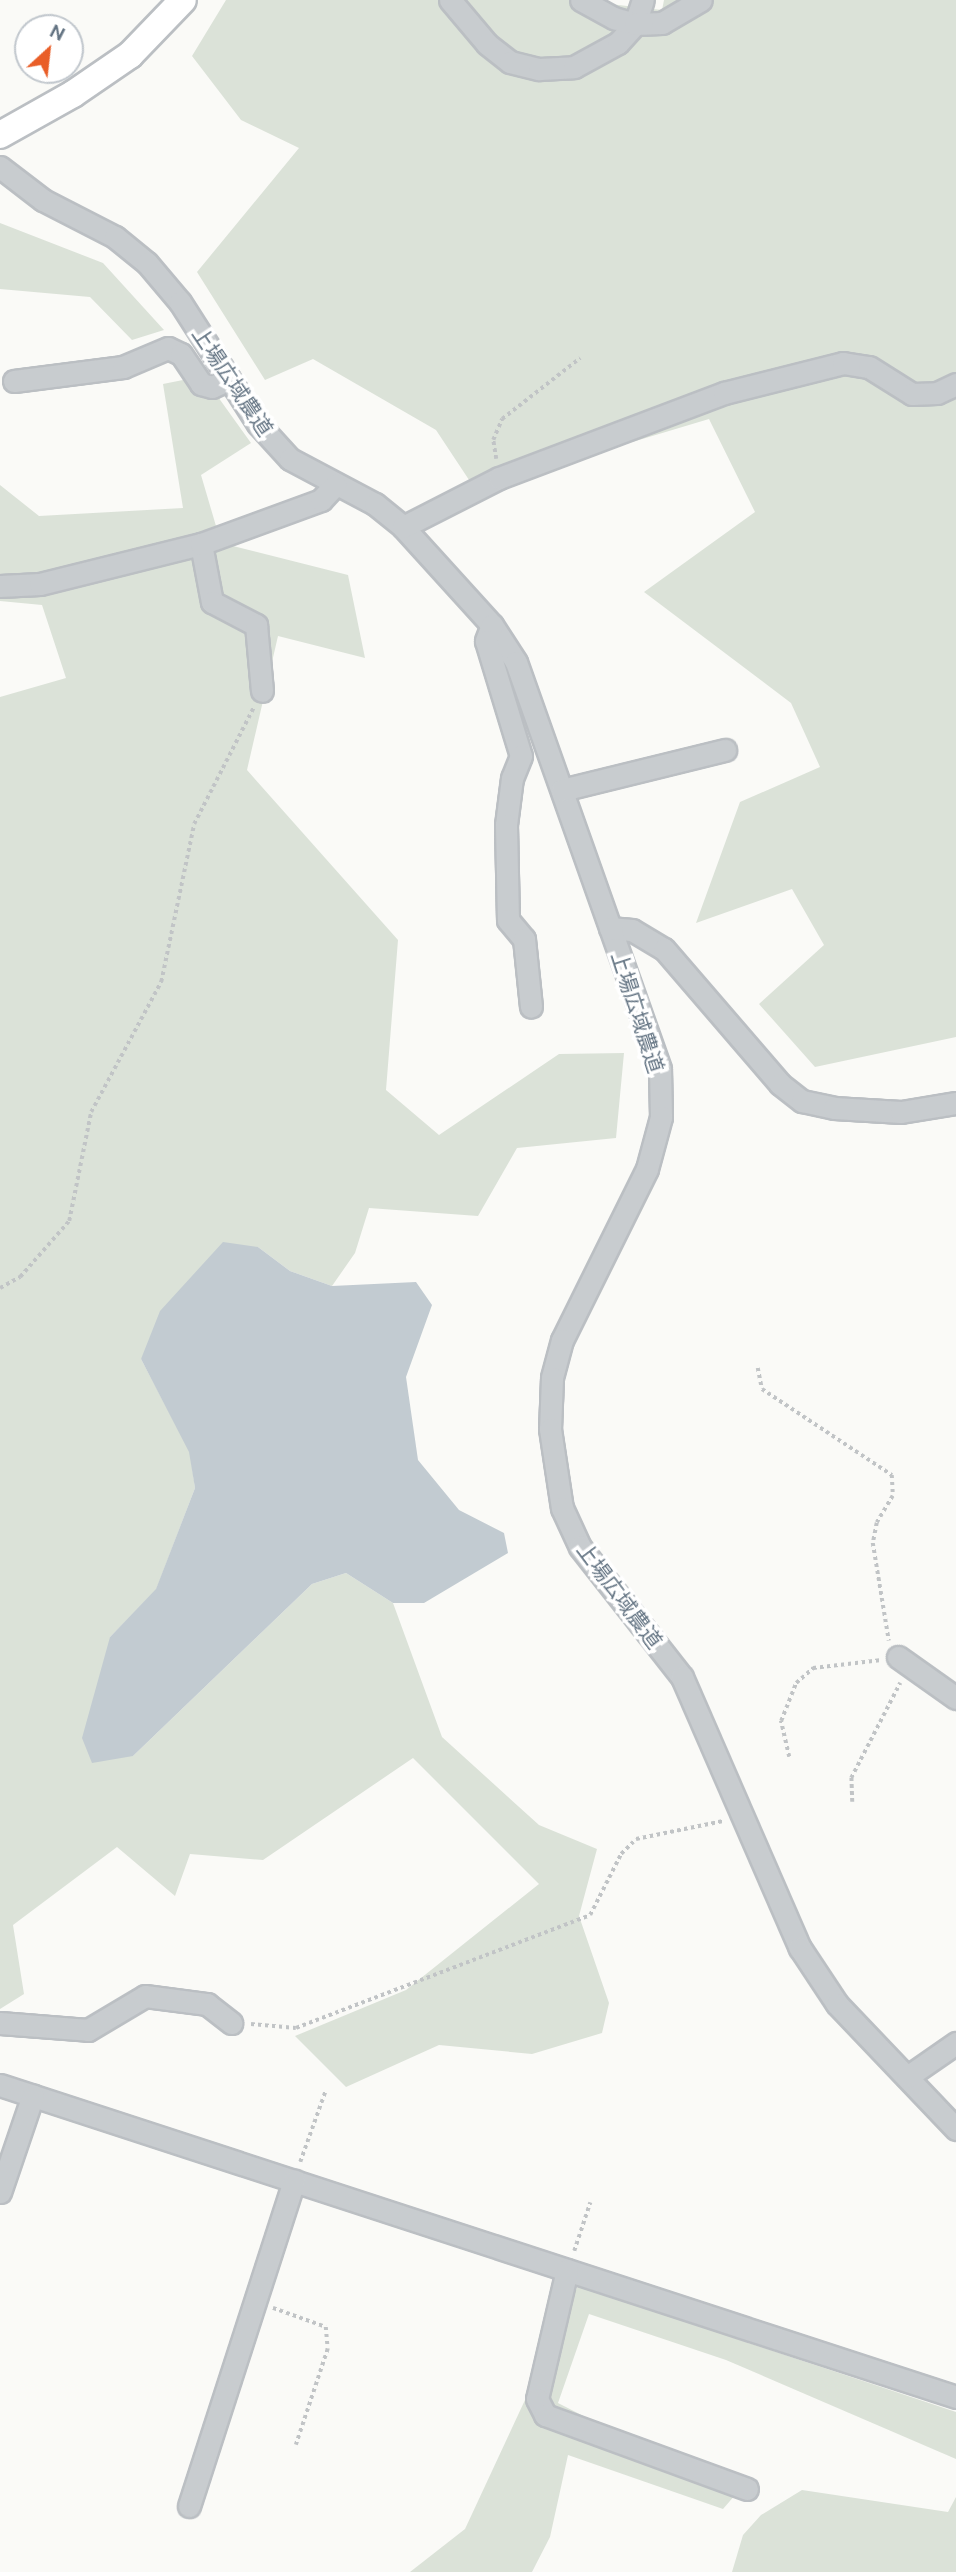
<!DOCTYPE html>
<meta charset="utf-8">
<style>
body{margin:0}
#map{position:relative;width:956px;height:2572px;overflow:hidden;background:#fafaf7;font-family:Ubuntu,"Noto Sans JP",sans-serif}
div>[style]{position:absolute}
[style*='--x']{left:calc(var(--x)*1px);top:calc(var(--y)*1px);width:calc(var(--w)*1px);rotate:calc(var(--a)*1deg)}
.green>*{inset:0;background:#dbe2d8}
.water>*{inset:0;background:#c2cbd1}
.path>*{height:3.5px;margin-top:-1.75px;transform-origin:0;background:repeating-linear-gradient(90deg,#c1c4c6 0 3.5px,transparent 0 7px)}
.roads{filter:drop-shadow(2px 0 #bbbfc3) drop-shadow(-2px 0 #bbbfc3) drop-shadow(0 2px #bbbfc3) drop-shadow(0 -2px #bbbfc3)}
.minor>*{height:21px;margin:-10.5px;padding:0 10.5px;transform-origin:10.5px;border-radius:10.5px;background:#c8cccf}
.major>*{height:26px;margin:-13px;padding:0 13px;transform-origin:13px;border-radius:13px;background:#fff}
span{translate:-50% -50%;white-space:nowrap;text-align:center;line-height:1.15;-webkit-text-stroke:7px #fff;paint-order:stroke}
.street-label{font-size:21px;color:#647483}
.north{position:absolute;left:14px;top:14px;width:70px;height:70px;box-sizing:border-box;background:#fff;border:2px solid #c1c7cd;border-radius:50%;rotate:27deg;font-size:19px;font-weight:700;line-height:28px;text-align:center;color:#647483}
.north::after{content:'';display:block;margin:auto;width:24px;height:32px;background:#e95e28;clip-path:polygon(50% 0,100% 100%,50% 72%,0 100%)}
</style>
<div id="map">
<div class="green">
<i style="clip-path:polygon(226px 0,575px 0,662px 10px,664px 0,956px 0,956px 1037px,815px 1067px,759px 1004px,824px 945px,792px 889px,696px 923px,740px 802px,820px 767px,791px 703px,644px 592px,755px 512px,709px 419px,475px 489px,436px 430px,313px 359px,265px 380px,197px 272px,299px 148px,241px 120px,192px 56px)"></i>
<i style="clip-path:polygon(0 223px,103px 263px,164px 330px,132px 340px,90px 297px,0 289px)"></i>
<i style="clip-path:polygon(203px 376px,251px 443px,201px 475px,221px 543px,348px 575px,365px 658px,278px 636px,247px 770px,398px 940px,386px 1090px,439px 1135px,559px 1054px,624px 1053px,616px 1138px,517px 1148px,478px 1216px,369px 1208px,355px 1253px,332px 1286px,290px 1271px,258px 1247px,141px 1359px,190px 1452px,195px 1488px,156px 1590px,110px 1637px,133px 1756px,312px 1584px,346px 1573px,393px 1603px,442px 1737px,539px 1825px,597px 1849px,579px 1916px,609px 2003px,602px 2033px,532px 2054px,439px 2045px,346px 2087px,295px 2036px,406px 1990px,539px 1884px,413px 1758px,263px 1860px,190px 1854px,175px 1896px,117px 1847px,13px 1925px,24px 1994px,0 2009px,0 697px,66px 678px,42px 605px,0 601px,0 485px,39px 516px,183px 508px,163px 384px)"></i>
<i style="clip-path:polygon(578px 2286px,956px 2412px,956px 2459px,726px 2360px,589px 2314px,558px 2403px,736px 2494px,723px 2509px,568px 2455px,550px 2537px,532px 2572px,410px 2572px,465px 2529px)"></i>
<i style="clip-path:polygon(802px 2490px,948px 2512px,956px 2497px,956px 2572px,732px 2572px,743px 2535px,761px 2515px)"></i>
</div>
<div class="water">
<i style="clip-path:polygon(223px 1242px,258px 1247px,290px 1271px,332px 1286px,416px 1282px,432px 1305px,406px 1377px,418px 1460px,459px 1510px,504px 1533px,508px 1553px,424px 1603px,393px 1603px,346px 1573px,312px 1584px,133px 1756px,92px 1763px,82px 1738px,110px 1637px,156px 1589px,195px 1488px,189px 1452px,141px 1359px,160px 1311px)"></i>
</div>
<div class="path">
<i style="--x:496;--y:459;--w:19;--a:-99"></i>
<i style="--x:493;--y:440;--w:23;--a:-67"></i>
<i style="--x:502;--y:419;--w:99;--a:-38"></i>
<i style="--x:0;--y:1288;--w:23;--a:-29"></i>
<i style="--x:20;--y:1277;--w:74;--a:-48.8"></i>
<i style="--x:69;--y:1221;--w:111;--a:-78.6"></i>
<i style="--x:91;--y:1112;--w:148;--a:-61.7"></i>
<i style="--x:161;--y:982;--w:161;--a:-78.2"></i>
<i style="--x:194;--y:824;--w:131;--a:-62.9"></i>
<i style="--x:758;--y:1368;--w:21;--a:79"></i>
<i style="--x:762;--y:1389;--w:156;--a:33.5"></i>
<i style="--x:892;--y:1475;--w:21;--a:87"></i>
<i style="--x:893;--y:1496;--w:31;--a:121"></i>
<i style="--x:877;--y:1523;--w:20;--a:101"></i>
<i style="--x:873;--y:1543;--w:99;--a:80.7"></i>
<i style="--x:789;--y:1757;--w:37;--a:-103"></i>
<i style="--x:781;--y:1721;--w:41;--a:-68.5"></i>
<i style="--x:796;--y:1683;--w:23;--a:-41"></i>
<i style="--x:813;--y:1668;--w:69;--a:-6.6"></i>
<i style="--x:852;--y:1802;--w:24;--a:-92"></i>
<i style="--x:851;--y:1778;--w:107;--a:-62.7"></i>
<i style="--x:251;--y:2024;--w:45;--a:5.1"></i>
<i style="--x:296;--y:2028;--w:315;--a:-21"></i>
<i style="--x:590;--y:1915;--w:68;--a:-63.1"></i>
<i style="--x:621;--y:1854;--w:21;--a:-45"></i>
<i style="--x:636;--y:1839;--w:89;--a:-11.7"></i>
<i style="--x:300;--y:2162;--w:74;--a:-70.3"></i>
<i style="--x:574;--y:2251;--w:51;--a:-71.6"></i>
<i style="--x:273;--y:2308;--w:56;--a:19.7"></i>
<i style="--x:326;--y:2327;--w:22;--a:85"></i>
<i style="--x:328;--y:2349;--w:101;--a:108.4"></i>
</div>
<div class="roads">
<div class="minor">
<i style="--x:450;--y:0;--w:57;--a:49.9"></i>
<i style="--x:487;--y:44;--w:29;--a:38"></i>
<i style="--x:510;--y:62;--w:30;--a:14"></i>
<i style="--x:539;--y:69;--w:35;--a:-3"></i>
<i style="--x:574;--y:67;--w:50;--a:-28.6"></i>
<i style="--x:618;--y:43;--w:25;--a:-48"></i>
<i style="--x:635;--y:24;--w:25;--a:-72"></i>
<i style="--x:581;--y:0;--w:38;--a:29"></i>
<i style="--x:614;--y:18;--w:22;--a:16"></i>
<i style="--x:635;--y:24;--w:27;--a:-2"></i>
<i style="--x:662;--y:23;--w:45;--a:-30.5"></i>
<i style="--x:0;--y:167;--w:54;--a:37.5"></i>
<i style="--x:43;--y:200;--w:81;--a:27.2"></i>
<i style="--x:115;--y:237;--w:41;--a:39.1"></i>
<i style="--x:147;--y:263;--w:51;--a:49.8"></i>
<i style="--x:180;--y:302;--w:145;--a:57.4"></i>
<i style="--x:258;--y:424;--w:47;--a:47.6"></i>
<i style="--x:290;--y:459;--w:96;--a:27.9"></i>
<i style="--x:375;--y:504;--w:36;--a:39"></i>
<i style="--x:403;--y:527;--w:132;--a:47.8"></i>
<i style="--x:492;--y:625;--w:44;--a:57"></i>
<i style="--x:516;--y:662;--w:432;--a:70.5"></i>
<i style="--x:660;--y:1069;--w:48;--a:88.8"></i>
<i style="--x:661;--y:1117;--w:54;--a:105.1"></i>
<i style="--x:647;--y:1169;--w:191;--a:116.4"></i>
<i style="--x:562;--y:1340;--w:39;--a:105"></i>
<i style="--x:552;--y:1378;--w:51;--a:92.2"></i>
<i style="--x:550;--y:1429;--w:80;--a:81.4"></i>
<i style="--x:562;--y:1508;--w:43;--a:65.2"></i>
<i style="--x:580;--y:1547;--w:165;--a:51.9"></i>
<i style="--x:682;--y:1677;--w:296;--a:66.5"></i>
<i style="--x:800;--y:1948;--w:67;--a:56.5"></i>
<i style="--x:837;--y:2004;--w:173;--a:46.4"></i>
<i style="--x:14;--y:381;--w:110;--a:-7.3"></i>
<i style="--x:123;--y:367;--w:49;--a:-22.9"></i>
<i style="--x:168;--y:348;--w:14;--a:25"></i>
<i style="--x:181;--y:354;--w:36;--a:56"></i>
<i style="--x:201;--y:384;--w:11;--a:15"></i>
<i style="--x:212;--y:387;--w:19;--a:-25"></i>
<i style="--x:403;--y:527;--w:108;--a:-27"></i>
<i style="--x:499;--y:478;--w:241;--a:-20.7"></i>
<i style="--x:724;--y:393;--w:123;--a:-14.1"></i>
<i style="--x:843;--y:363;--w:26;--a:9"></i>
<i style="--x:869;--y:367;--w:51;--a:32.1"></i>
<i style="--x:912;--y:394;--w:25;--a:-2"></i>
<i style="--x:937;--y:393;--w:21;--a:-25"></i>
<i style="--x:201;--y:544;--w:59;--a:79.3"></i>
<i style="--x:212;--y:602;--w:50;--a:27.6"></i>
<i style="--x:256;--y:625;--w:66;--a:84.8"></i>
<i style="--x:0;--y:586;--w:40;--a:-2.9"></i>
<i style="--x:40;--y:584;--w:166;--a:-14"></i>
<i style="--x:201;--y:544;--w:128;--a:-20.1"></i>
<i style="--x:321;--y:500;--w:21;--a:-47"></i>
<i style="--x:492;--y:625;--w:17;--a:111"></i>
<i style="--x:486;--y:641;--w:120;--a:73.1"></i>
<i style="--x:521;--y:756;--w:24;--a:112"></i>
<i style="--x:512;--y:778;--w:47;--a:97.3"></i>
<i style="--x:506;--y:825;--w:95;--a:88.8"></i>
<i style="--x:508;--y:920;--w:25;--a:50"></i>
<i style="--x:524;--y:939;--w:68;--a:84.1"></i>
<i style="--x:562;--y:790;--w:168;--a:-13.8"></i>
<i style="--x:610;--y:928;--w:22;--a:5"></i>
<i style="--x:632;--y:930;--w:37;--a:31"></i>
<i style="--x:664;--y:949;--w:178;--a:49.3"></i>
<i style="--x:780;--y:1084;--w:28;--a:38"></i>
<i style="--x:802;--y:1101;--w:33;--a:12"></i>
<i style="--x:834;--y:1108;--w:67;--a:3.4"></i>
<i style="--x:901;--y:1112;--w:56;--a:-9.3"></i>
<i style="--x:898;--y:1657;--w:71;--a:35.3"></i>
<i style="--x:0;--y:2023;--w:88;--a:4.5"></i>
<i style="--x:88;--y:2030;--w:66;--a:-30.8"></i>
<i style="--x:145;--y:1996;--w:63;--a:7.4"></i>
<i style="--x:207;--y:2004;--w:31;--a:38"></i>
<i style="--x:907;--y:2077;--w:60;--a:-34.8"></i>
<i style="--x:0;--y:2085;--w:1006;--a:18.07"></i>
<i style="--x:0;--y:2192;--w:102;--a:-71.2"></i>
<i style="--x:567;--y:2270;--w:132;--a:103.1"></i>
<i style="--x:537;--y:2399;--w:18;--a:63"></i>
<i style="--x:545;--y:2415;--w:215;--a:20.1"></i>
<i style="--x:189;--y:2506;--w:342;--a:-72.1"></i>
</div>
<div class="major">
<i style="--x:0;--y:135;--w:84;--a:-29.3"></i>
<i style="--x:73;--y:94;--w:69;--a:-34.4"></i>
<i style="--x:130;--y:55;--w:76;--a:-46.1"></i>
</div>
</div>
<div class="street-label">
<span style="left:233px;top:381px;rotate:56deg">上場広域農道</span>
<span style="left:638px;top:1012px;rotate:72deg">上場広域農道</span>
<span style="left:620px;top:1595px;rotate:53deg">上場広域農道</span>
</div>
<div class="north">N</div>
</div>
